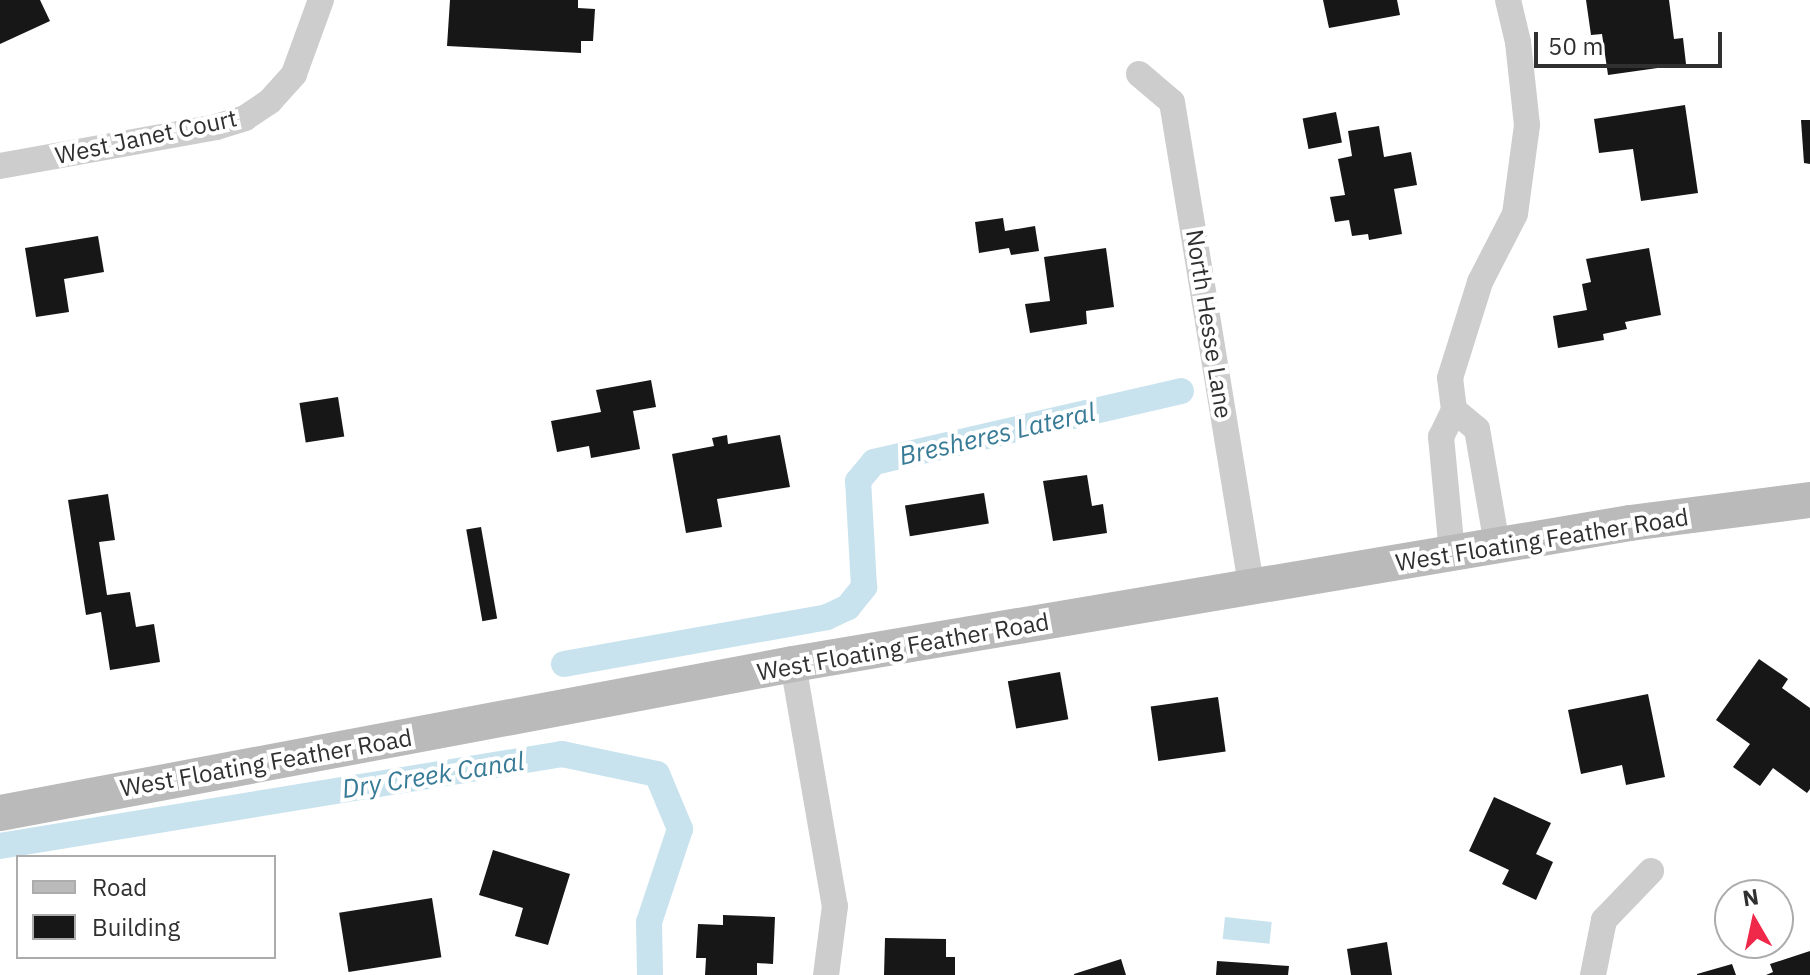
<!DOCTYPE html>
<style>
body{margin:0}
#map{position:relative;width:1810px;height:975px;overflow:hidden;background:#fff;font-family:"IBM Plex Sans",sans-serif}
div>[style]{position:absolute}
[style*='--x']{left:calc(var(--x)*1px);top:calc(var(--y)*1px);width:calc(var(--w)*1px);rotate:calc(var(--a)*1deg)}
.water>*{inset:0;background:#c8e3ee;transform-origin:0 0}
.canal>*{height:26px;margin:-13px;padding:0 13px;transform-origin:13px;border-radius:13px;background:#c8e3ee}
.building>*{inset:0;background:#171717;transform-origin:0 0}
.minor>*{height:26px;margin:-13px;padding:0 13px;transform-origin:13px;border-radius:13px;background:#cdcdcd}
.secondary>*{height:36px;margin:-18px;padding:0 18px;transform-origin:18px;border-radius:18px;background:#bababa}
span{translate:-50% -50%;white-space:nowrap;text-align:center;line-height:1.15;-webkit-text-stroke:8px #fff;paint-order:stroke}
.street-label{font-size:24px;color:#303030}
.water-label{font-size:26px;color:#387b97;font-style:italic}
.legend{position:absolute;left:16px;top:855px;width:260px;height:104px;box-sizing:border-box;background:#fff;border:2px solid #acacac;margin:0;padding:10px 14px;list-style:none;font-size:24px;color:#303030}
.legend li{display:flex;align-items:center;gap:16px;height:40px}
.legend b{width:40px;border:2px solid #acacac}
.north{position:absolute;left:1714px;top:879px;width:80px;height:80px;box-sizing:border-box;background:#fff;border:2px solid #acacac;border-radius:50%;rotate:351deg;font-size:22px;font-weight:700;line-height:32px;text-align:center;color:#303030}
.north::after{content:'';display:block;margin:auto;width:28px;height:36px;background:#f0294a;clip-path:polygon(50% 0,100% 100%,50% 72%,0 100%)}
.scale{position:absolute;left:1534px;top:32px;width:188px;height:36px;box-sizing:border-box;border:4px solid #303030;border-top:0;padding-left:10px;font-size:24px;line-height:28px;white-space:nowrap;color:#303030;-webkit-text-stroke:6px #fff;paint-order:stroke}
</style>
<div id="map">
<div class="water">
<i style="left:1225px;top:917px;width:47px;height:22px;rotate:6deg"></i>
</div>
<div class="canal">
<i style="--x:564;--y:664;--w:267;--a:-10.1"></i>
<i style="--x:827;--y:617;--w:23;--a:-25"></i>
<i style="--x:848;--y:607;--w:26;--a:-51"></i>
<i style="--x:864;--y:587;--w:106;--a:-93.2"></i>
<i style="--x:858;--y:481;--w:25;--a:-50"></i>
<i style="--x:874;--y:462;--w:315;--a:-13"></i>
<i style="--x:0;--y:846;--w:569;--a:-9.3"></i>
<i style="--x:562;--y:754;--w:97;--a:11.9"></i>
<i style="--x:657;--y:774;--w:60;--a:67.3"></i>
<i style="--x:680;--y:829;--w:98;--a:108.4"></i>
<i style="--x:649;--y:922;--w:53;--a:88.9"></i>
</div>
<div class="building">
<i style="clip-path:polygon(0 0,40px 0,50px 21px,0 44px)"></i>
<i style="clip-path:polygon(450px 0,578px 0,578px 8px,595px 9px,593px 41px,581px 41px,581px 53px,447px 46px)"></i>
<i style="clip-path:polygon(1323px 0,1397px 0,1400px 15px,1329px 28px)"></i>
<i style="clip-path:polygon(1586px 0,1669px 0,1674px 39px,1683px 38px,1686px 64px,1608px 75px,1602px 34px,1591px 35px)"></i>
<i style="clip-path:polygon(1685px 105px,1698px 193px,1641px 201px,1633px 149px,1599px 153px,1594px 119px)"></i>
<i style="left:1336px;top:112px;width:31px;height:34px;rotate:79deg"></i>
<i style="clip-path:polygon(1801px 120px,1810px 120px,1810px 164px,1804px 163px)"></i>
<i style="clip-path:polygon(1379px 126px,1384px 157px,1411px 152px,1417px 185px,1394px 189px,1402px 234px,1369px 240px,1368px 234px,1352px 236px,1349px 220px,1335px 222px,1330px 197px,1345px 195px,1338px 159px,1352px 156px,1348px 131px)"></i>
<i style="clip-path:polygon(1003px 218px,1005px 231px,1035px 226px,1039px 251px,1011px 255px,1009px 248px,979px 253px,975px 222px)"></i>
<i style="clip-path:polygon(98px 236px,104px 272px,64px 279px,69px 312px,36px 317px,25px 248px)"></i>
<i style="clip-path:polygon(1106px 248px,1114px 307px,1086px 311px,1087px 324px,1030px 333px,1025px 304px,1050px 301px,1044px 257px)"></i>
<i style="clip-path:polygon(1649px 248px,1661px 315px,1625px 322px,1627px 329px,1603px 334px,1604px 340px,1558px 348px,1553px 316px,1587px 310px,1582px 284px,1591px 282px,1586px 259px)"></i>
<i style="clip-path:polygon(651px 380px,656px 407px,633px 411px,640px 449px,591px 458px,589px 446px,557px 452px,551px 421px,601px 412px,596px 390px)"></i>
<i style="left:338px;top:397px;width:40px;height:39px;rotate:81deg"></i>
<i style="clip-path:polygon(727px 435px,728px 444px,780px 435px,790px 487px,717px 499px,722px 527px,686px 533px,672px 454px,714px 446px,712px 438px)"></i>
<i style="clip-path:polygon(1087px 475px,1092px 506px,1103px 504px,1107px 533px,1053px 541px,1043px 481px)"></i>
<i style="left:984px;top:493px;width:31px;height:80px;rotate:81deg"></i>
<i style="clip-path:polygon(108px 494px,115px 540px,99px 542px,107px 595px,130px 592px,136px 627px,154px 624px,160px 662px,110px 670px,101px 612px,86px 615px,68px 500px)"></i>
<i style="left:481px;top:527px;width:93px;height:15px;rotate:80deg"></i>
<i style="clip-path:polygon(1759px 659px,1788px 679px,1782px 688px,1810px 708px,1810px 789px,1807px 793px,1773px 768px,1760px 786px,1733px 767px,1750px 744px,1716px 720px)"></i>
<i style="left:1060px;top:672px;width:48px;height:53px;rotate:80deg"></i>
<i style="clip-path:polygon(1648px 694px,1665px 777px,1626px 785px,1622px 765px,1581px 774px,1568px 710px)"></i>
<i style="left:1218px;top:697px;width:55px;height:68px;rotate:82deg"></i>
<i style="clip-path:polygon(1494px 797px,1551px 823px,1536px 854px,1553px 862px,1536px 900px,1502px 884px,1509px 870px,1469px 851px)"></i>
<i style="clip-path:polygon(493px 850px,570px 874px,548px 945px,515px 936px,523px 908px,479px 895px)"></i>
<i style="left:432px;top:898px;width:60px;height:94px;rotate:81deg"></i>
<i style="clip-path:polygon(723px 915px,775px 917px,773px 964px,757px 963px,757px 975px,705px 975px,706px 958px,696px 958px,698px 924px,723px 925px)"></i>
<i style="clip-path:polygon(885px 938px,946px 939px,946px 957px,955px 957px,955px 975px,884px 975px)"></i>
<i style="clip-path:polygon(1387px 942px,1392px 975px,1351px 975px,1347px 949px)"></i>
<i style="clip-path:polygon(1810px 951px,1810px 975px,1766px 975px,1773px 972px,1770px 964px)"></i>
<i style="clip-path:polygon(1121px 959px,1126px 975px,1074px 975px,1074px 974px)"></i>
<i style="clip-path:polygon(1217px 961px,1289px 966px,1288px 975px,1216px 975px)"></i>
<i style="clip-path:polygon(1732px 964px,1736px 975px,1697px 975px,1697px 974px)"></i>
</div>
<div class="minor">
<i style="--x:1139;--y:74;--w:43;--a:40.3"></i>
<i style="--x:1172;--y:102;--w:495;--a:80.7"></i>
<i style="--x:0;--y:166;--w:219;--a:-10.2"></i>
<i style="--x:216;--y:127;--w:30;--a:-17"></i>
<i style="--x:245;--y:118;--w:30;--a:-34"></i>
<i style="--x:270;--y:101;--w:36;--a:-48"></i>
<i style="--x:294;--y:74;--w:79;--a:-70"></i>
<i style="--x:1454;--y:410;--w:32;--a:-97"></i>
<i style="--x:1450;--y:378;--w:101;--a:-72.6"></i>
<i style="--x:1480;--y:282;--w:76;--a:-62.8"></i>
<i style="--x:1515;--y:214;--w:90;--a:-82.3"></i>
<i style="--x:1527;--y:125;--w:83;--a:-96.2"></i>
<i style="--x:1518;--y:42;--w:43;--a:-103.4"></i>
<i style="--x:1452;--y:553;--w:117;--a:-95.4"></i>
<i style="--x:1441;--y:437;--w:30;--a:-64"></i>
<i style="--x:1454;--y:410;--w:30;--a:40"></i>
<i style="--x:1477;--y:429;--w:118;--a:80.2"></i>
<i style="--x:793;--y:664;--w:246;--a:80.2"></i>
<i style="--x:835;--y:906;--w:70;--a:97.4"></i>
<i style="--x:1593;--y:975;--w:56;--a:-78.7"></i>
<i style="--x:1604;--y:920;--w:68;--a:-46.2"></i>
</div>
<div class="secondary">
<i style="--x:0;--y:813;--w:807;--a:-10.64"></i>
<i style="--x:793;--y:664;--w:849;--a:-9.56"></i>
<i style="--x:1630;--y:523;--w:181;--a:-7.3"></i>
</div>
<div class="street-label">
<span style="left:146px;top:137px;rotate:-12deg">West Janet Court</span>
<span style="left:1209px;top:324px;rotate:81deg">North Hesse Lane</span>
<span style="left:1542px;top:540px;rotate:-9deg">West Floating Feather Road</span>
<span style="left:903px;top:647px;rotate:-10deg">West Floating Feather Road</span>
<span style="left:266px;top:763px;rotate:-10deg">West Floating Feather Road</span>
</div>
<div class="water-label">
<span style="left:997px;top:434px;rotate:-13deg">Bresheres Lateral</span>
<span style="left:433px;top:775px;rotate:-9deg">Dry Creek Canal</span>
</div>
<ul class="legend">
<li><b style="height:10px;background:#bababa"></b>Road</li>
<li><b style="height:22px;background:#171717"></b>Building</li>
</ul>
<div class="north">N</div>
<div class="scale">50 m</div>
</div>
